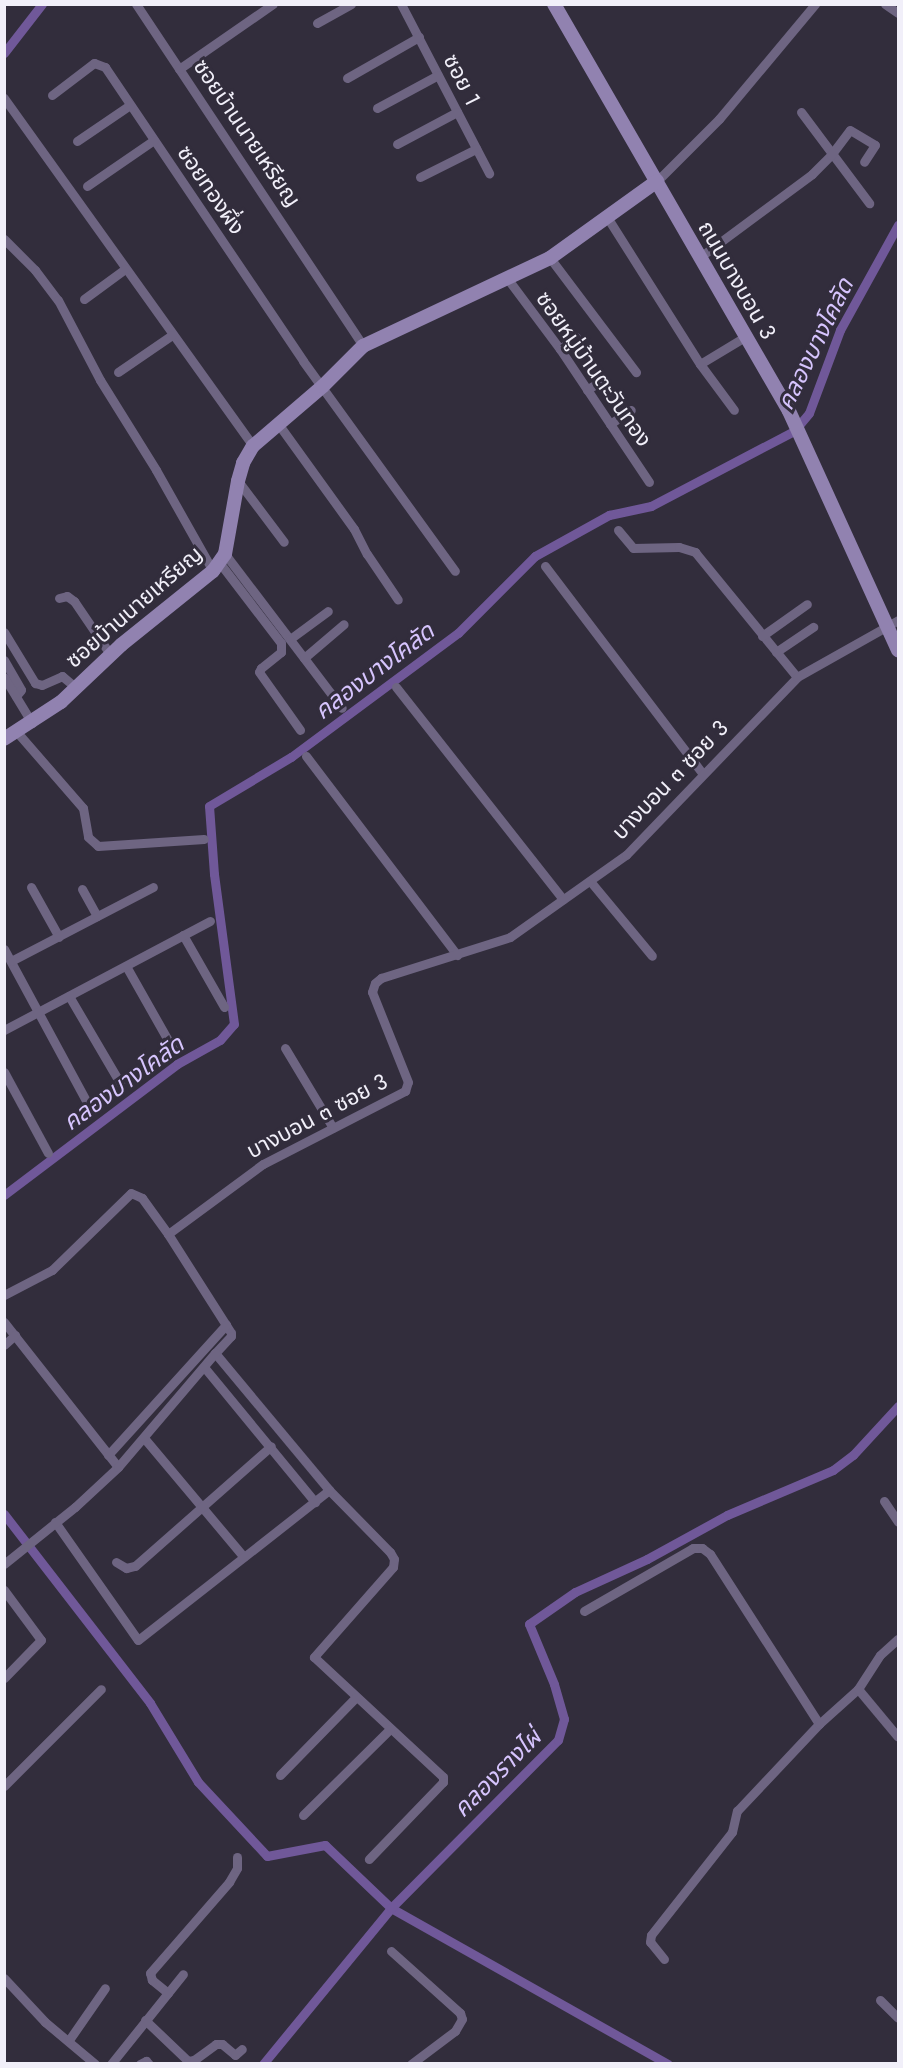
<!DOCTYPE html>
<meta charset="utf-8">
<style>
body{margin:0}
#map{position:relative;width:903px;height:2068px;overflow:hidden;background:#322d3c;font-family:Jost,"Noto Sans Thai",sans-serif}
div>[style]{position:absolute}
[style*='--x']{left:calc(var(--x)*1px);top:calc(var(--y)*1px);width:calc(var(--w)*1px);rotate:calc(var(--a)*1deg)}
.canal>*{height:9px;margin:-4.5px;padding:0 4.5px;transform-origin:4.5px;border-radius:4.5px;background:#705899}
.street>*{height:9px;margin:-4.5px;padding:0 4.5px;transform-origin:4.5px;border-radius:4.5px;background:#6e6582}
.secondary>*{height:14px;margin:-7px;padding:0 7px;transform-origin:7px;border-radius:7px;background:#9182b0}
span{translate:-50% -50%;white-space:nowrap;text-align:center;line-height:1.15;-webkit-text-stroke:6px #322d3c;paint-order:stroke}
.street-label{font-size:22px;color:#f1eff9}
.water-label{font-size:24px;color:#d6c4fd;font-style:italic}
.frame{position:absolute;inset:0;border:6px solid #f1eff9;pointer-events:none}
</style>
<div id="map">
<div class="canal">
<i style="--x:4;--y:53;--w:62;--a:-52.2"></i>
<i style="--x:4;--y:1195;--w:217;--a:-37.1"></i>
<i style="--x:177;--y:1064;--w:49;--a:-29.2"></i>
<i style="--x:220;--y:1040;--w:21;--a:-49"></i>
<i style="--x:234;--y:1024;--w:151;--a:-97.6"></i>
<i style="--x:214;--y:874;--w:68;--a:-94.2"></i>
<i style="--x:209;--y:806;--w:96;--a:-30.9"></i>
<i style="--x:291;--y:757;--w:208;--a:-36.6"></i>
<i style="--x:458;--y:633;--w:109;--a:-45"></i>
<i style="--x:535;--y:556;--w:85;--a:-29"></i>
<i style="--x:609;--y:515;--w:43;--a:-12.1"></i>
<i style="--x:651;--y:506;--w:161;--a:-27.7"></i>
<i style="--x:794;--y:431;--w:23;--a:-50"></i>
<i style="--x:809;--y:413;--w:89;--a:-69.5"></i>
<i style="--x:840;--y:330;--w:120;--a:-61.1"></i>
<i style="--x:4;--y:1514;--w:239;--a:52.3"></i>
<i style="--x:150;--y:1703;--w:92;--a:58.7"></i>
<i style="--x:198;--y:1782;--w:101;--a:47"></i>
<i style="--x:267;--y:1856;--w:59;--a:-10.7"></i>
<i style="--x:325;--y:1845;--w:91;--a:43.7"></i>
<i style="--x:391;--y:1908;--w:318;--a:29.4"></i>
<i style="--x:263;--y:2064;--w:202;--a:-50.6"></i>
<i style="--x:391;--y:1908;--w:237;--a:-45.2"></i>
<i style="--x:558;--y:1740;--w:22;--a:-74"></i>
<i style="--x:564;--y:1719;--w:36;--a:-106"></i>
<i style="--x:554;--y:1684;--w:65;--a:-112.6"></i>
<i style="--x:529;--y:1624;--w:56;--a:-34.8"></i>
<i style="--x:575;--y:1592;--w:79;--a:-24.6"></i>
<i style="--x:647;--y:1559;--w:91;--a:-28.8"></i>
<i style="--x:727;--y:1515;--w:115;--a:-23"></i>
<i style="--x:833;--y:1470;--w:25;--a:-37"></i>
<i style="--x:853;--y:1455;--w:67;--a:-47.4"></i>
</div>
<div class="street">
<i style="--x:136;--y:4;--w:410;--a:56.4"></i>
<i style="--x:401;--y:4;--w:191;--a:62.5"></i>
<i style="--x:885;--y:4;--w:16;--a:35"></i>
<i style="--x:317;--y:23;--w:39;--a:-29"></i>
<i style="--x:179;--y:69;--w:114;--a:-34.7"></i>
<i style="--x:347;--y:78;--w:83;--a:-29.7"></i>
<i style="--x:52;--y:95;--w:53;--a:-37.3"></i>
<i style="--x:94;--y:63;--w:12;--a:20"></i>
<i style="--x:105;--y:67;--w:354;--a:56"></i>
<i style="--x:303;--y:361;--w:259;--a:54.1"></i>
<i style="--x:4;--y:98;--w:428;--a:54.4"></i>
<i style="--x:377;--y:108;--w:69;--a:-28.4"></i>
<i style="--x:801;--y:112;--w:114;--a:53.2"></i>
<i style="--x:77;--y:141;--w:64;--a:-34.2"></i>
<i style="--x:397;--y:144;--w:68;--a:-28.1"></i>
<i style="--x:420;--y:177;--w:63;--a:-26.6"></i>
<i style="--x:657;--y:181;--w:88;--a:-45"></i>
<i style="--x:719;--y:119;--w:150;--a:-50.1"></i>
<i style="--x:87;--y:186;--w:81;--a:-34.5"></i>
<i style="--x:607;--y:217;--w:174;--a:57.7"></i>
<i style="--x:700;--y:364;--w:57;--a:53.5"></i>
<i style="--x:4;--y:239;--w:44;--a:45"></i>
<i style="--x:35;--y:270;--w:38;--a:53"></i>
<i style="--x:58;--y:300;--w:90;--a:62.3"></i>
<i style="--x:100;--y:380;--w:106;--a:58.1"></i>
<i style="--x:156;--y:470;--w:116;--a:60.6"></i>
<i style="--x:700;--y:257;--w:139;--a:-36.5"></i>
<i style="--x:812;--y:174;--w:27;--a:-45"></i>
<i style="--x:831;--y:155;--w:31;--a:-53"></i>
<i style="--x:850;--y:130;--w:29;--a:31"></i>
<i style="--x:875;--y:145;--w:20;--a:123"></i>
<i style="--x:550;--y:258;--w:143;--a:53"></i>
<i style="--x:507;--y:278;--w:89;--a:53.3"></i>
<i style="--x:560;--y:349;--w:160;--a:56.2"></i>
<i style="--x:84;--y:299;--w:51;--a:-36.2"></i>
<i style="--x:560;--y:349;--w:20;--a:-37"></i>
<i style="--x:700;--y:364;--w:52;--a:-31"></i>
<i style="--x:118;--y:372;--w:65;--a:-34.4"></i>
<i style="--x:587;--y:390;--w:19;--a:-35"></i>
<i style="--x:610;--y:424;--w:25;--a:-34"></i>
<i style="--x:279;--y:425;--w:128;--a:54.2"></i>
<i style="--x:354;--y:529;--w:28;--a:63"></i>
<i style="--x:367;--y:554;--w:55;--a:56"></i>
<i style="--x:238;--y:481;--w:76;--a:53"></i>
<i style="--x:618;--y:530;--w:23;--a:50"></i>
<i style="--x:633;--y:548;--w:46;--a:-1.2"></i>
<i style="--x:679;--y:547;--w:17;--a:17"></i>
<i style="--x:695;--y:552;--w:161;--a:50.8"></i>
<i style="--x:225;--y:554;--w:193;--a:52.8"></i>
<i style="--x:219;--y:562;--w:102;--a:52.6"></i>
<i style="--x:281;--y:643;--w:9;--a:90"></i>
<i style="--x:281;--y:652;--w:26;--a:141"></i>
<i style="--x:261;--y:668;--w:4;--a:117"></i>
<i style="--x:259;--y:672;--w:71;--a:54.7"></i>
<i style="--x:545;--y:566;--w:261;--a:52.8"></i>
<i style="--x:59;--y:598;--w:8;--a:-14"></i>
<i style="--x:67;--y:596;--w:9;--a:36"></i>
<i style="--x:74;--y:601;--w:64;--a:55.8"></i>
<i style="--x:4;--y:632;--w:60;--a:58.7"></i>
<i style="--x:35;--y:683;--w:7;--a:16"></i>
<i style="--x:42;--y:685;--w:22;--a:-24"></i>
<i style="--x:62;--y:676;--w:17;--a:40"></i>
<i style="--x:762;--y:636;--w:55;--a:-35.4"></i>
<i style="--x:290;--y:639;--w:47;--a:-36.4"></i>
<i style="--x:776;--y:652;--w:45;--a:-34"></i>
<i style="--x:304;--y:658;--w:52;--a:-40.4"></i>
<i style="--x:4;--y:660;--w:34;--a:60"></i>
<i style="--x:21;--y:690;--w:8;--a:130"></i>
<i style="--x:4;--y:677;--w:54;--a:58.7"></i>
<i style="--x:396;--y:687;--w:270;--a:51.8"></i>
<i style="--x:16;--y:731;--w:102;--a:49"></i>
<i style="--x:83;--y:808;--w:29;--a:80"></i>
<i style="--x:88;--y:837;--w:13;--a:42"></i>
<i style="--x:98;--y:846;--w:106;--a:-3.8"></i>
<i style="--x:306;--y:756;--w:250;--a:52.8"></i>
<i style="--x:590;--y:881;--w:97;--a:50.4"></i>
<i style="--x:31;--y:887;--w:57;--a:60.8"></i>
<i style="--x:82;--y:889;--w:31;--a:61"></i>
<i style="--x:183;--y:935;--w:83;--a:60.3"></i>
<i style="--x:4;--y:949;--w:179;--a:61.6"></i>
<i style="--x:11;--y:961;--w:160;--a:-27.5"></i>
<i style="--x:126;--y:966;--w:98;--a:60.5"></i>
<i style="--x:69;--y:996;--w:101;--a:59.6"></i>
<i style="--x:4;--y:1030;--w:233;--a:-27.9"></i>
<i style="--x:285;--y:1048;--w:93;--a:59"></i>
<i style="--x:4;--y:1072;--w:92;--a:61.5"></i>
<i style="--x:168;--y:1234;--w:117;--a:57.5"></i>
<i style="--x:231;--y:1333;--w:3;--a:90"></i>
<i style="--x:231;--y:1336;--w:23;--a:133"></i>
<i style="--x:215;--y:1353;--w:178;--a:50.2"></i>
<i style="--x:329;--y:1490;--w:87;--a:45.5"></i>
<i style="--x:390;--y:1552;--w:8;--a:60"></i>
<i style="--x:394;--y:1559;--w:8;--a:97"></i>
<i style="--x:393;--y:1567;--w:120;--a:131.3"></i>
<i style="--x:314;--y:1657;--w:176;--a:42.9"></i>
<i style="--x:443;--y:1777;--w:5;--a:90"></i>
<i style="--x:443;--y:1782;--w:107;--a:133.9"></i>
<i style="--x:4;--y:1295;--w:54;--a:-27.5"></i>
<i style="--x:52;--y:1270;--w:110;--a:-44.3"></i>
<i style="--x:131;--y:1193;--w:12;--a:24"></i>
<i style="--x:142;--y:1198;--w:44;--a:54.2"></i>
<i style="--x:168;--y:1234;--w:118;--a:-36.4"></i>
<i style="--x:263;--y:1164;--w:160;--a:-27.2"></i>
<i style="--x:405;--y:1091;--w:9;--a:-72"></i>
<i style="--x:408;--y:1082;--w:97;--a:-111.8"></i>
<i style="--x:372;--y:992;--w:9;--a:-72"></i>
<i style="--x:375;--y:983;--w:8;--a:-40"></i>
<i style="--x:381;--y:978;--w:135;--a:-17.6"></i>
<i style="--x:510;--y:937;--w:142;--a:-35.3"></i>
<i style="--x:626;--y:855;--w:247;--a:-46.1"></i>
<i style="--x:797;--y:677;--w:116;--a:-29.4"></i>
<i style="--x:4;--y:1322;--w:184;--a:51.8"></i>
<i style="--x:4;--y:1345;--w:15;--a:-42"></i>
<i style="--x:204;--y:1367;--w:175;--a:50.6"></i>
<i style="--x:144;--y:1438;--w:155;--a:50"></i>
<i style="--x:108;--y:1455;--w:176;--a:-47.8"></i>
<i style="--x:884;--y:1501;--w:25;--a:56"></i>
<i style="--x:55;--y:1522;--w:144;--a:54.9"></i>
<i style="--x:138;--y:1640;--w:243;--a:-38.1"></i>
<i style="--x:116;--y:1562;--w:12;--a:31"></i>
<i style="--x:126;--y:1568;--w:9;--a:-13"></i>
<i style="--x:135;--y:1566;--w:181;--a:-41.4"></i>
<i style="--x:4;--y:1564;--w:91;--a:-38.8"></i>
<i style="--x:75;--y:1507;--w:59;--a:-42.9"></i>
<i style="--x:118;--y:1467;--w:150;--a:-49.6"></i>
<i style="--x:4;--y:1590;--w:62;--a:53.5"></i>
<i style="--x:41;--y:1640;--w:53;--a:134.2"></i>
<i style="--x:584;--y:1611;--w:126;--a:-30"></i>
<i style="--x:693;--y:1548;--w:9;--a:0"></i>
<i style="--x:702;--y:1548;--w:10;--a:37"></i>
<i style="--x:710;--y:1554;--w:202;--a:57.3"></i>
<i style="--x:858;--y:1689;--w:40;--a:-57.1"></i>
<i style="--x:880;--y:1655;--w:24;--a:-42"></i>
<i style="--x:280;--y:1775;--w:109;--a:-45.7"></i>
<i style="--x:4;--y:1786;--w:137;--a:-45"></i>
<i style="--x:303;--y:1815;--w:122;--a:-44.7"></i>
<i style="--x:391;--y:1951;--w:93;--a:41.9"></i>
<i style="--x:460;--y:2013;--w:6;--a:72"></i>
<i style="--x:462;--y:2019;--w:14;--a:120"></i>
<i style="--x:455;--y:2031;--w:55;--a:143.1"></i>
<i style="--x:664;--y:1959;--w:22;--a:-129"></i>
<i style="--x:650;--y:1942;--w:7;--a:-82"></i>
<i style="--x:651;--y:1935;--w:131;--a:-51.8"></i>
<i style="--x:732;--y:1832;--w:22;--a:-77"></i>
<i style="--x:737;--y:1811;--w:120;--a:-46.7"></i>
<i style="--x:819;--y:1724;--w:52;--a:-41.9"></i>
<i style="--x:858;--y:1689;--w:62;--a:50.2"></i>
<i style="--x:4;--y:1978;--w:60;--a:47"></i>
<i style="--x:45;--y:2022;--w:65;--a:40"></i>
<i style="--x:168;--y:1993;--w:21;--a:-141"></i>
<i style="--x:152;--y:1980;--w:7;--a:-106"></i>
<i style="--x:150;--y:1973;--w:121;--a:-49"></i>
<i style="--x:229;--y:1882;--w:16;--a:-60"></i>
<i style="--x:237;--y:1868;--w:11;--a:-90"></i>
<i style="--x:880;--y:2000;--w:25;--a:45"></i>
<i style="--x:145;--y:2020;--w:59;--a:43.6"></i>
<i style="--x:188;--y:2061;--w:6;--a:-9"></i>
<i style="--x:194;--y:2060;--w:27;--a:-36"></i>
<i style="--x:216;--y:2044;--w:6;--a:0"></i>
<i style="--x:222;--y:2044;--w:17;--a:40"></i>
<i style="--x:235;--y:2055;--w:9;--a:-41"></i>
<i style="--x:69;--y:2040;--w:63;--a:-55.3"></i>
<i style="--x:111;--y:2064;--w:115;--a:-51.3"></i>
<i style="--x:140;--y:2064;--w:7;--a:-27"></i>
<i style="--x:146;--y:2061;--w:4;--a:45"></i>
</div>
<div class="secondary">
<i style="--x:554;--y:4;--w:470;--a:60"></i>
<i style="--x:789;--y:411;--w:263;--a:65.5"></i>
<i style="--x:4;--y:739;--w:68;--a:-33"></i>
<i style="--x:61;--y:702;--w:83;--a:-43.5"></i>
<i style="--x:121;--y:645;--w:118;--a:-38.8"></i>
<i style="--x:213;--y:571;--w:21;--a:-55"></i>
<i style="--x:225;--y:554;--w:74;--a:-79.9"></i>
<i style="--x:238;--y:481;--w:19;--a:-74"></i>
<i style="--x:243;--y:463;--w:20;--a:-60"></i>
<i style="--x:253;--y:446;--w:92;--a:-40.6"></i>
<i style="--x:323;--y:386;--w:57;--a:-45"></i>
<i style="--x:363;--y:346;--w:207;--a:-25.2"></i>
<i style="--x:550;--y:258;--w:132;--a:-35.7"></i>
</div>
<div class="street-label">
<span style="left:462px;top:80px;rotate:63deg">ซอย 1</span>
<span style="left:247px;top:133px;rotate:56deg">ซอยบ้านนายเหรียญ</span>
<span style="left:211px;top:190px;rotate:56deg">ซอยทองผึ่ง</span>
<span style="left:737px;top:280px;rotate:60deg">ถนนบางบอน 3</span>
<span style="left:594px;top:369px;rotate:55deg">ซอยหมู่บ้านตะวันทอง</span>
<span style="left:134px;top:607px;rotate:-41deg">ซอยบ้านนายเหรียญ</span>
<span style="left:670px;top:780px;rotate:-46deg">บางบอน ๓ ซอย 3</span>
<span style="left:317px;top:1116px;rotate:-28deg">บางบอน ๓ ซอย 3</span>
</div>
<div class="water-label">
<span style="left:815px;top:344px;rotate:-64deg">คลองบางโคลัด</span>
<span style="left:374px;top:671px;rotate:-37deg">คลองบางโคลัด</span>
<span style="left:123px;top:1083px;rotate:-36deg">คลองบางโคลัด</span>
<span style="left:497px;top:1773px;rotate:-45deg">คลองรางไผ่</span>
</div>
<div class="frame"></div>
</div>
